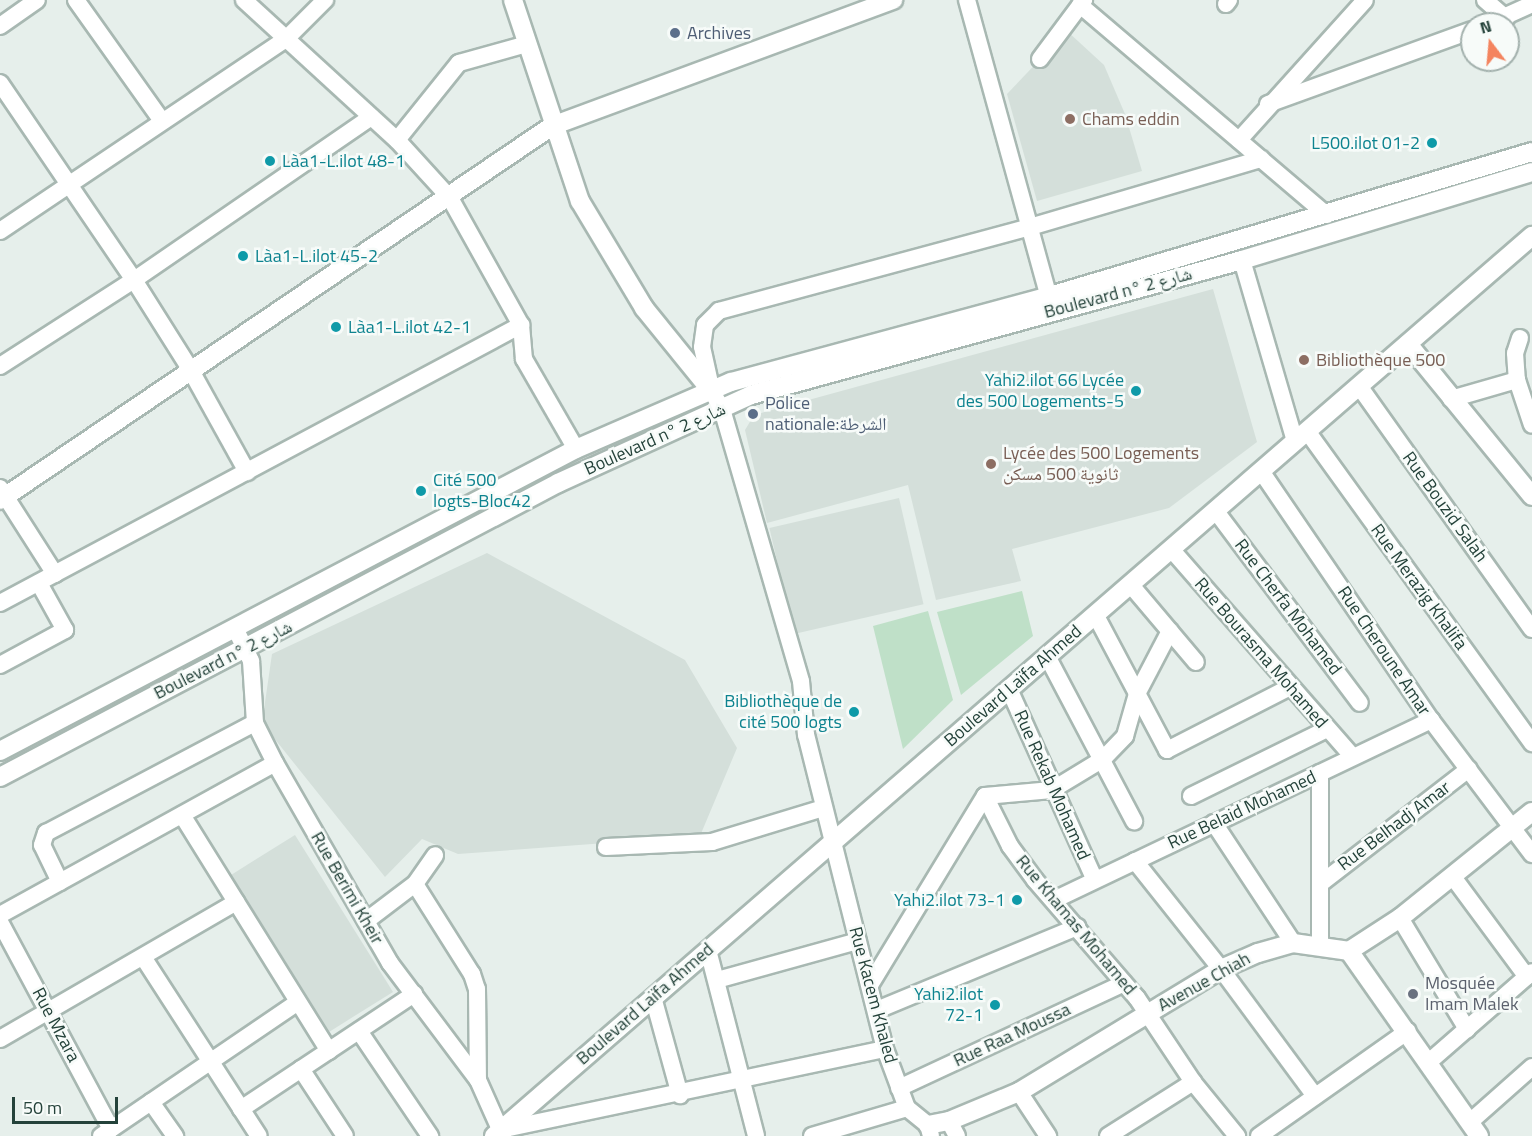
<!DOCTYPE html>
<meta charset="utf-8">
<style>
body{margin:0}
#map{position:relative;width:1532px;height:1136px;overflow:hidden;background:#e6efeb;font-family:"Titillium Web","Noto Naskh Arabic",sans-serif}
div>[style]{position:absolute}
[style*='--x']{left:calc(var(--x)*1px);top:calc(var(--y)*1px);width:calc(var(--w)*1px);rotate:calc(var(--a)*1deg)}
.built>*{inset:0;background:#d4dfda;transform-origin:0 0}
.green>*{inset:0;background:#bfe0c8}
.roads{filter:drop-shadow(2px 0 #a8b8b2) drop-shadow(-2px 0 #a8b8b2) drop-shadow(0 2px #a8b8b2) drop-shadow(0 -2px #a8b8b2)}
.minor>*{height:16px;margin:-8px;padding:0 8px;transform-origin:8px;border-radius:8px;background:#fff}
.tertiary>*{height:18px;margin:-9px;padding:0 9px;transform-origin:9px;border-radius:9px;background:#fff}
.secondary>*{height:18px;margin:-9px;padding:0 9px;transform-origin:9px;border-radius:9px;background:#fff}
.dots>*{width:16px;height:16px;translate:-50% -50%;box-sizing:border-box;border:3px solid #f7fbf9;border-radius:50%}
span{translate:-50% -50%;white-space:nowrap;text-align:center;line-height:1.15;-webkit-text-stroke:5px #f7fbf9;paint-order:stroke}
.service-label{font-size:18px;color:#4e5e75}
.left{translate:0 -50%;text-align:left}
.education-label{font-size:18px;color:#785e54}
.culture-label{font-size:18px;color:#0d838f}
.right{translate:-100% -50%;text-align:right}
.street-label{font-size:18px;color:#24423a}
.worship-label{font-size:18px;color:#5b616d}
.north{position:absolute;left:1460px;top:12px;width:60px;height:60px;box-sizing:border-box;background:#f7fbf9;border:2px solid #a3b1ad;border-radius:50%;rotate:344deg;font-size:16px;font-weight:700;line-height:24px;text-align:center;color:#24423a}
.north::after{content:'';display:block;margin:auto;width:21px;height:27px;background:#f4845f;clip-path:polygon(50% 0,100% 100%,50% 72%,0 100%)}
.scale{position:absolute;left:12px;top:1097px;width:106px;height:27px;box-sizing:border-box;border:3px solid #24423a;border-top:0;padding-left:8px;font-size:18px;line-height:21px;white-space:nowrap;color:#24423a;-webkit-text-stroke:4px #f7fbf9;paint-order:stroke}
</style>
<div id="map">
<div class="built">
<i style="clip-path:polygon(1067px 31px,1104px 65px,1125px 114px,1142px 171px,1037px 201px,1007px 94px)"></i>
<i style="clip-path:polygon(1213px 289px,1257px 442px,1169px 508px,1012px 549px,1021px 581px,936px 600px,908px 485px,767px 523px,745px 430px,754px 415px)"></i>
<i style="left:899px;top:498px;width:109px;height:133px;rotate:77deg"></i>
<i style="clip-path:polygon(487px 553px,685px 660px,737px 748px,700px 836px,458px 854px,422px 839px,385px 877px,262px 723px,272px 654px)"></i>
<i style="left:295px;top:835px;width:185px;height:75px;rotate:58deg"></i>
</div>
<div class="green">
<i style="clip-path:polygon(1022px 591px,1033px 636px,961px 695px,937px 612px)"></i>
<i style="clip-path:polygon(928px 611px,953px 700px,903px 749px,873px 626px)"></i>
</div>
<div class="roads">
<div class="minor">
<i style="--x:76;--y:0;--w:148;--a:54.6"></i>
<i style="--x:244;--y:0;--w:207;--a:42.5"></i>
<i style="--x:397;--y:140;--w:79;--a:47.6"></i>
<i style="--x:450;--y:198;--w:145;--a:60.8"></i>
<i style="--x:521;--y:325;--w:34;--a:85"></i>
<i style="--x:524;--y:359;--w:104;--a:60"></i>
<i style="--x:967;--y:0;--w:320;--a:74.6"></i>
<i style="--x:1485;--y:0;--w:28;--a:41"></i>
<i style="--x:1226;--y:4;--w:5;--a:-53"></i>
<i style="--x:1080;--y:5;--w:324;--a:40.4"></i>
<i style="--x:1488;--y:24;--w:48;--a:-24.4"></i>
<i style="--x:0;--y:26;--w:45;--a:-35.1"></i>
<i style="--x:1040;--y:59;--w:74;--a:-53.3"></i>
<i style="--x:0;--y:83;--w:238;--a:55.8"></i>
<i style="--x:134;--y:280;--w:105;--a:57.8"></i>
<i style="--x:190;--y:369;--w:118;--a:61"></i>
<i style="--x:1268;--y:104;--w:217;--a:-19.9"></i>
<i style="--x:397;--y:140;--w:99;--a:-51.2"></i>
<i style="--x:459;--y:63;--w:71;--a:-15.6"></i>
<i style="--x:1239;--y:140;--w:188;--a:-48"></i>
<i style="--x:0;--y:231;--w:346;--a:-33.9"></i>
<i style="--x:287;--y:38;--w:54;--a:-45"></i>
<i style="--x:1242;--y:260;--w:189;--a:73.7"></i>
<i style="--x:1520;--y:338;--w:16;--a:108"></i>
<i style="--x:1515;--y:353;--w:27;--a:86"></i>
<i style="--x:1517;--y:380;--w:47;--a:71.6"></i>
<i style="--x:0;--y:366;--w:159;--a:-32.7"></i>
<i style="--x:134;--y:280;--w:288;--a:-34.5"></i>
<i style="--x:1359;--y:386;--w:298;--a:54.6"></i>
<i style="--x:1451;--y:399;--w:69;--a:-16.1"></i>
<i style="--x:1307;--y:431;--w:385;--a:54.2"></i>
<i style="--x:1261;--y:471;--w:301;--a:55.7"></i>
<i style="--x:1431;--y:720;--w:168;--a:53"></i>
<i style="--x:0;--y:488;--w:102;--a:57.4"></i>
<i style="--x:1215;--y:510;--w:241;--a:53.1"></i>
<i style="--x:1171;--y:549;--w:276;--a:48.8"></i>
<i style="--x:1130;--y:584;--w:102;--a:49.8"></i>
<i style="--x:0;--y:603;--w:591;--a:-28.08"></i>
<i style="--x:1095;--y:614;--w:154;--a:62.1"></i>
<i style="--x:1167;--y:750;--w:138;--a:-27.1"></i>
<i style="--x:235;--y:628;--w:37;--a:64"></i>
<i style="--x:251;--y:661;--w:62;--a:86.3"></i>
<i style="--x:255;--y:723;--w:45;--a:63.4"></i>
<i style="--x:275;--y:763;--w:231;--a:60.1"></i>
<i style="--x:390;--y:963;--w:146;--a:53.1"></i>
<i style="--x:478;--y:1080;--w:61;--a:65.9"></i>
<i style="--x:1047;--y:656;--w:187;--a:62.2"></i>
<i style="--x:0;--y:665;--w:74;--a:-28.3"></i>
<i style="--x:65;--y:630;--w:54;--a:-119"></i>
<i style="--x:1009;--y:689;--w:209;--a:65.8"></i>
<i style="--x:985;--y:796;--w:56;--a:63.4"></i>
<i style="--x:1010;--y:846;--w:42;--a:53.7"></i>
<i style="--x:1035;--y:880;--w:156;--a:49.2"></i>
<i style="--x:1137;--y:998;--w:101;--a:56.3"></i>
<i style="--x:1193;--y:1082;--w:70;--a:50.8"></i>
<i style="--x:1191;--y:796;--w:152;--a:-26.2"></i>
<i style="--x:182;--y:815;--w:278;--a:58.1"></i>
<i style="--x:1214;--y:823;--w:144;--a:56.6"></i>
<i style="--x:606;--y:847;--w:106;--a:-2.7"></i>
<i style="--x:712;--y:842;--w:116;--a:-17"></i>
<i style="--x:1135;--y:861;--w:138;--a:51.5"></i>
<i style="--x:1221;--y:969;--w:158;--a:53.5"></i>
<i style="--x:1453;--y:877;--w:124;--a:53.5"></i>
<i style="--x:60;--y:882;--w:41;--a:-115.9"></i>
<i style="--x:42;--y:845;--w:13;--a:-72"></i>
<i style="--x:46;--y:833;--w:236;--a:-27.8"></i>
<i style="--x:415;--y:884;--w:107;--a:57.7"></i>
<i style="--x:472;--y:974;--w:16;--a:72"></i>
<i style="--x:477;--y:989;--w:91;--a:89.4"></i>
<i style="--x:1320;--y:884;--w:188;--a:-37.7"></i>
<i style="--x:1054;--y:900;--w:418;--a:-25.5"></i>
<i style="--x:0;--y:915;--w:314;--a:-28.9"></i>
<i style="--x:1400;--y:918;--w:130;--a:58.9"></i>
<i style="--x:366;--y:921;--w:61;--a:-37.1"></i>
<i style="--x:415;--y:884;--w:35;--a:-55"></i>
<i style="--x:0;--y:922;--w:235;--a:61.8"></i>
<i style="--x:1320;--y:947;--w:174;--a:-90"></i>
<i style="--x:708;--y:950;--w:192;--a:75.5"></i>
<i style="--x:143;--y:957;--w:213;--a:57.1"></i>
<i style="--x:717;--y:980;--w:146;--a:-15.5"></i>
<i style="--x:870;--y:985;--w:221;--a:-58.7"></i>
<i style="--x:985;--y:796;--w:67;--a:-5.1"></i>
<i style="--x:1052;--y:790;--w:60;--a:-31.3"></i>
<i style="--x:1103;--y:759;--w:32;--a:-46"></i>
<i style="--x:1125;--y:736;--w:44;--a:-74.1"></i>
<i style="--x:1137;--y:694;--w:71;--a:-62.4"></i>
<i style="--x:653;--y:997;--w:102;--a:74.6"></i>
<i style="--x:877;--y:1010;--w:217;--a:-22.5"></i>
<i style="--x:359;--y:1031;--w:127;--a:55.9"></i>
<i style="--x:0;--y:1039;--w:273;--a:-30.1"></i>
<i style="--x:1430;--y:1061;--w:135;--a:-41.1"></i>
<i style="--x:301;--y:1069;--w:80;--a:56.7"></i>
<i style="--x:899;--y:1088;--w:248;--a:-25"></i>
<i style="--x:1019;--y:1092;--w:53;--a:56.6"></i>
<i style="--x:151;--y:1102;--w:42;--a:54.8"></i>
<i style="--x:241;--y:1109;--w:208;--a:-33.6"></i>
<i style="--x:949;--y:1121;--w:17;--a:62"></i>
<i style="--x:1470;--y:1122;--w:83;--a:-41.6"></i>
<i style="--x:500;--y:1130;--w:393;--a:-11.9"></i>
<i style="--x:101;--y:1136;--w:238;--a:-34.2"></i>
<i style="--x:812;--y:1136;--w:99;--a:-16.4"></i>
<i style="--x:931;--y:1136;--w:11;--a:-105"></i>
<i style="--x:928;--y:1125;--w:27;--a:-141"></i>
<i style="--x:907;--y:1108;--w:63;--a:-110.4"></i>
<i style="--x:885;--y:1049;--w:324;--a:-104.1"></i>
<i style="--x:806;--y:735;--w:54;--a:-95.3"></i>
<i style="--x:801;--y:681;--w:283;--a:-106.2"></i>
<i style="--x:722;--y:409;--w:20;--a:-120"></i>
<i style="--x:712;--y:392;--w:46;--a:-102.5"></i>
<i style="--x:702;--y:347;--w:22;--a:-82"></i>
<i style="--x:705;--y:325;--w:20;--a:-45"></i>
<i style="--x:719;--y:311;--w:322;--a:-15.1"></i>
<i style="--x:1030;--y:227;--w:241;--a:-16.4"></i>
<i style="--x:1108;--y:1136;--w:101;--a:-32.4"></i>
<i style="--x:1259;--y:1136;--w:182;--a:-35.2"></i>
</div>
<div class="tertiary">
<i style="--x:513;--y:0;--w:212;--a:71.6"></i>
<i style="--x:580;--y:201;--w:125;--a:59.1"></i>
<i style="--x:644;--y:308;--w:108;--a:51"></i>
<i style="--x:1408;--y:344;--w:196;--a:50.8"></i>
<i style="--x:0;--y:500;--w:667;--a:-34.12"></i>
<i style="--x:552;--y:126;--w:364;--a:-20.3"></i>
<i style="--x:1349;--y:951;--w:226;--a:54.9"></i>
<i style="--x:928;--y:1125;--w:21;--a:-11"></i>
<i style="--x:949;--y:1121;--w:76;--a:-22.5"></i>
<i style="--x:1019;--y:1092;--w:237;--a:-31.3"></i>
<i style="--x:1221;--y:969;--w:40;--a:-23.4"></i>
<i style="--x:1258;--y:953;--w:36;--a:-16"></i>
<i style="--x:1293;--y:943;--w:57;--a:8.1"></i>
<i style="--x:1349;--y:951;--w:61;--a:-32.9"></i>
<i style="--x:1400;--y:918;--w:169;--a:-38.8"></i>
<i style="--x:494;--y:1136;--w:1374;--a:-40.93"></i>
</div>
<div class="secondary">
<i style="--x:0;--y:751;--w:650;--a:-27.67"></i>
<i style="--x:576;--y:449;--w:169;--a:-23.4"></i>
<i style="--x:731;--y:382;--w:330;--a:-15.1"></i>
<i style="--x:1050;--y:296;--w:503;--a:-16.63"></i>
<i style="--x:0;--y:777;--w:631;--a:-27.78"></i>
<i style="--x:558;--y:483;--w:212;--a:-24.5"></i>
<i style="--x:751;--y:395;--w:509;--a:-15.37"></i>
<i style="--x:1242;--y:260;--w:303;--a:-16.9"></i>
</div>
</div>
<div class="dots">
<i style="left:675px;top:33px;background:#5c6f8a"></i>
<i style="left:1070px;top:119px;background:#8d6e63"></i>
<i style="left:1432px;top:143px;background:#0f9aa8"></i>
<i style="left:270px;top:161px;background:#0f9aa8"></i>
<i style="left:243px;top:256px;background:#0f9aa8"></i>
<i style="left:336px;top:327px;background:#0f9aa8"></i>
<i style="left:1304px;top:360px;background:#8d6e63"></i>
<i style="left:1136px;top:391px;background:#0f9aa8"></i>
<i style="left:753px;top:414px;background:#5c6f8a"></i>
<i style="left:991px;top:464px;background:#8d6e63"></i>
<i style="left:421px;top:491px;background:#0f9aa8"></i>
<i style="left:854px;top:712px;background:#0f9aa8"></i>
<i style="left:1017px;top:900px;background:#0f9aa8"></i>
<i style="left:1413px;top:994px;background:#6b7280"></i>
<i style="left:995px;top:1005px;background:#0f9aa8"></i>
</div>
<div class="service-label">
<span class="left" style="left:687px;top:33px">Archives</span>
<span class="left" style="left:765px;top:414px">Police<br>nationale:الشرطة</span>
</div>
<div class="education-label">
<span class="left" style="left:1082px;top:119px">Chams eddin</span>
<span class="left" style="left:1316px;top:360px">Bibliothèque 500</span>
<span class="left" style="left:1003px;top:464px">Lycée des 500 Logements<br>ثانوية 500 مسكن</span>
</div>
<div class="culture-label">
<span class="right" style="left:1420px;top:143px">L500.ilot 01-2</span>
<span class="left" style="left:282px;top:161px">Làa1-L.ilot 48-1</span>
<span class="left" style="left:255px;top:256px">Làa1-L.ilot 45-2</span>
<span class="left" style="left:348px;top:327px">Làa1-L.ilot 42-1</span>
<span class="right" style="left:1124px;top:391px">Yahi2.ilot 66 Lycée<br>des 500 Logements-5</span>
<span class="left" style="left:433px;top:491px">Cité 500<br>logts-Bloc42</span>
<span class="right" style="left:842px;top:712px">Bibliothèque de<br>cité 500 logts</span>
<span class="right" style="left:1005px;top:900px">Yahi2.ilot 73-1</span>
<span class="right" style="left:983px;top:1005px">Yahi2.ilot<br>72-1</span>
</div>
<div class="street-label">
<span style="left:1118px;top:293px;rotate:-15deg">Boulevard n° شارع 2</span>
<span style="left:655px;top:439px;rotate:-24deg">Boulevard n° شارع 2</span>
<span style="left:1445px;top:507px;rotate:54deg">Rue Bouzid Salah</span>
<span style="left:1419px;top:587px;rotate:54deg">Rue Merazig Khalifa</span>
<span style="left:1288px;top:607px;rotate:53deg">Rue Cherfa Mohamed</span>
<span style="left:1384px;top:651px;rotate:56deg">Rue Cheroune Amar</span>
<span style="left:1261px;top:653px;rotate:49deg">Rue Bourasma Mohamed</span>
<span style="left:223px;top:660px;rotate:-27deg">Boulevard n° شارع 2</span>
<span style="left:1013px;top:686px;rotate:-41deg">Boulevard Laïfa Ahmed</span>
<span style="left:1052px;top:785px;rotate:66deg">Rue Rekab Mohamed</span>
<span style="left:1242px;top:810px;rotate:-25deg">Rue Belaid Mohamed</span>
<span style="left:1394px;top:826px;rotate:-37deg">Rue Belhadj Amar</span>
<span style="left:347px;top:888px;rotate:60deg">Rue Berimi Kheir</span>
<span style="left:1076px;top:925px;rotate:50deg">Rue Khamas Mohamed</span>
<span style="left:1204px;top:982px;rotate:-29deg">Avenue Chiah</span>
<span style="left:873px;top:995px;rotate:75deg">Rue Kacem Khaled</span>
<span style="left:645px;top:1004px;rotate:-41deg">Boulevard Laïfa Ahmed</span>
<span style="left:56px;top:1025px;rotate:62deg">Rue Mzara</span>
<span style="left:1012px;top:1035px;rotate:-25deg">Rue Raa Moussa</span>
</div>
<div class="worship-label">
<span class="left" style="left:1425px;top:994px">Mosquée<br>Imam Malek</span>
</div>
<div class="north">N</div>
<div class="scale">50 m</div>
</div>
